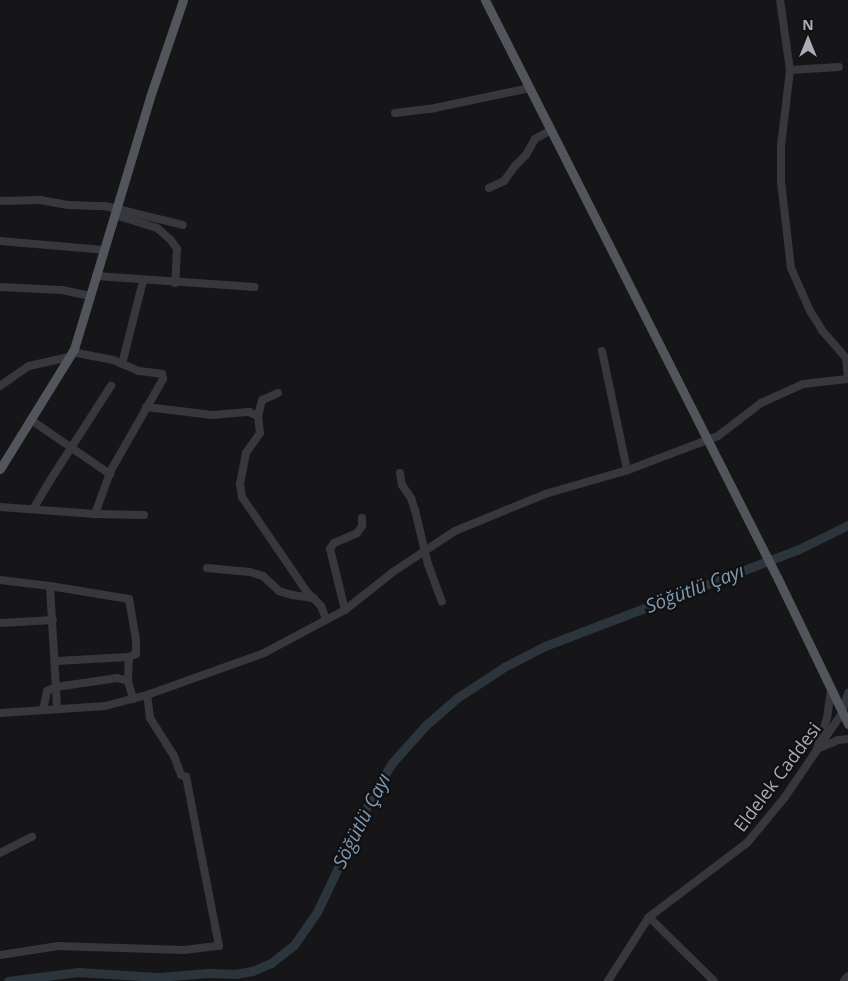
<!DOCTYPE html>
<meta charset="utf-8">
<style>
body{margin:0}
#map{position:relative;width:848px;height:981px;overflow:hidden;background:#161618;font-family:"Open Sans",sans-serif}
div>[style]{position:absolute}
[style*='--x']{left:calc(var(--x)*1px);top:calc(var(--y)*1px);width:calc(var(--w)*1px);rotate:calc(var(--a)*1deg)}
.river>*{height:9px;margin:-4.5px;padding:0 4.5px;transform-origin:4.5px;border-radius:4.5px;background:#2c353c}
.minor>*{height:8px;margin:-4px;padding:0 4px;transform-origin:4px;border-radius:4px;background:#37383d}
.major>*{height:9px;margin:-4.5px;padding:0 4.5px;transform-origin:4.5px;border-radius:4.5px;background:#53555c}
span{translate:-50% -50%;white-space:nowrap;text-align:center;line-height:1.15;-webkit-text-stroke:5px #111113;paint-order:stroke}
.street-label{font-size:18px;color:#a8adb8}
.water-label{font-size:19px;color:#7f9bb3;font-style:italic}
.north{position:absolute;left:783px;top:15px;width:50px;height:50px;-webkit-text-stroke:4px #111113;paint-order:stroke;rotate:0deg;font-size:14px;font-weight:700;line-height:20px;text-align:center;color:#a8adb8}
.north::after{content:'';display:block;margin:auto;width:18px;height:22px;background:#a8adb8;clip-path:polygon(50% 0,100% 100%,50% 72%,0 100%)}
</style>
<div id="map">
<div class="river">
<i style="--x:8;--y:981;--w:71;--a:-7.3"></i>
<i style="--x:78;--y:972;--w:80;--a:3.6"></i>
<i style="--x:158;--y:977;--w:51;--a:-4.5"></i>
<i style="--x:209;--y:973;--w:26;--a:2"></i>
<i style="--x:235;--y:974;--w:17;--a:-10"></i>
<i style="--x:252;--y:971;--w:21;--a:-23"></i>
<i style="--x:271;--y:963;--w:29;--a:-38"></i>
<i style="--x:294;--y:945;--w:40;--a:-55.1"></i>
<i style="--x:317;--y:912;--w:137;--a:-64.6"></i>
<i style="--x:376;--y:788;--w:30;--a:-57"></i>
<i style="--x:392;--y:763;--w:50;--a:-48.3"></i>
<i style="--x:425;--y:726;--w:43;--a:-41.2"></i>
<i style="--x:457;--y:698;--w:56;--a:-33.4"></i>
<i style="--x:504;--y:667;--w:46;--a:-27.1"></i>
<i style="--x:545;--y:646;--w:270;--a:-20.9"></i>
<i style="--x:797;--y:550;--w:57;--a:-26.1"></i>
</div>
<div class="minor">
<i style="--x:790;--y:70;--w:49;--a:-3.5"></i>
<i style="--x:395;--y:113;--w:35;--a:-7"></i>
<i style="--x:430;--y:109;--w:102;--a:-11.9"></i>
<i style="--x:489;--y:188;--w:17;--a:-25"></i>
<i style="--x:504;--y:181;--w:19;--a:-54"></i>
<i style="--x:515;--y:166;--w:16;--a:-45"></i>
<i style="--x:526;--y:155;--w:18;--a:-61"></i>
<i style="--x:535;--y:139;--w:18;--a:-29"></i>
<i style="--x:0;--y:201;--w:40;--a:-1.4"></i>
<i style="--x:40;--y:200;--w:27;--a:10"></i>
<i style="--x:67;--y:205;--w:38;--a:2"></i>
<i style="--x:105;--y:206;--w:80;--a:13.7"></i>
<i style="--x:115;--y:215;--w:44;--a:17.2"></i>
<i style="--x:157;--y:228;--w:18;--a:41"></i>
<i style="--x:171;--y:240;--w:11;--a:56"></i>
<i style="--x:177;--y:249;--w:34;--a:93"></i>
<i style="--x:0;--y:241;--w:104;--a:4.9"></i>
<i style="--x:96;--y:276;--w:159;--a:4"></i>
<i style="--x:0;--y:287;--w:62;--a:2.8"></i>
<i style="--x:62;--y:290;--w:29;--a:12"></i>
<i style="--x:602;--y:351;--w:122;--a:78.1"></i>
<i style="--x:72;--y:352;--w:42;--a:11"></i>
<i style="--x:113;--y:360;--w:28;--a:23"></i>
<i style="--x:139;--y:371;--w:23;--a:7"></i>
<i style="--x:162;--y:374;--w:5;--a:79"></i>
<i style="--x:163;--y:379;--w:105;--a:119.7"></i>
<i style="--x:111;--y:470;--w:47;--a:110"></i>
<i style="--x:122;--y:364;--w:86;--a:-75.8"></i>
<i style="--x:0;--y:386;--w:35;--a:-35"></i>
<i style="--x:29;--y:366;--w:41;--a:-12.7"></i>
<i style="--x:278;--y:393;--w:17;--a:156"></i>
<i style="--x:262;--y:400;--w:16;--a:104"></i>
<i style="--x:258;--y:416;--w:17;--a:83"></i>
<i style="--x:260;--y:433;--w:24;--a:125"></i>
<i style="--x:246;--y:453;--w:32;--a:101"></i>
<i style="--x:240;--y:484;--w:13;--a:81"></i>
<i style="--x:242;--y:497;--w:115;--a:55.6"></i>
<i style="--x:307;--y:592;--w:20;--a:45"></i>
<i style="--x:321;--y:606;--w:14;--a:69"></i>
<i style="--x:146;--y:407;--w:67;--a:6.8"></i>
<i style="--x:213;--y:415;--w:36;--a:-5"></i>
<i style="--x:249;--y:412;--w:10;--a:24"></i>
<i style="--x:31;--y:420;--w:96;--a:34.4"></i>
<i style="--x:400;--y:473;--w:12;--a:81"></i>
<i style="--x:402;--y:485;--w:16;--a:55"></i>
<i style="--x:411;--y:498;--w:13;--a:72"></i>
<i style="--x:415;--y:510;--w:56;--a:76.5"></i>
<i style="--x:428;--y:564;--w:40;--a:69.8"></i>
<i style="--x:0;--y:507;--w:95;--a:4.2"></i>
<i style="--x:95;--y:514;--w:49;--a:1.2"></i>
<i style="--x:33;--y:509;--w:35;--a:-59"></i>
<i style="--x:51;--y:479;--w:111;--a:-57.2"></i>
<i style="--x:207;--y:568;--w:43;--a:5.3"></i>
<i style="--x:250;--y:572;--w:14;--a:17"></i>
<i style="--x:263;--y:576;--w:22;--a:43"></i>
<i style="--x:279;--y:591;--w:14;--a:17"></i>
<i style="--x:292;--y:595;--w:22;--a:8"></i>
<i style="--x:0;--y:580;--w:50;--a:6.8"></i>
<i style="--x:50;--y:586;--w:80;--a:9.3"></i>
<i style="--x:129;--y:599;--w:42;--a:80.3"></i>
<i style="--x:136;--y:640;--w:14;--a:90"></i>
<i style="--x:136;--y:654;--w:8;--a:157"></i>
<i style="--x:129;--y:657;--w:73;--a:176.9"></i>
<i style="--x:50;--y:586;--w:123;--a:86.7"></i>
<i style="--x:345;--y:610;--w:63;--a:-103.8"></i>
<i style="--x:330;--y:549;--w:7;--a:-56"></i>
<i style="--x:334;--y:543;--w:25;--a:-23"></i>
<i style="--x:357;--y:533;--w:9;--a:-54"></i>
<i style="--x:362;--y:526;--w:8;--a:-90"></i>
<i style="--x:0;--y:623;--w:53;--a:-3.2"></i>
<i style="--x:128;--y:681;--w:24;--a:-88"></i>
<i style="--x:831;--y:690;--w:28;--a:98"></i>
<i style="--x:827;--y:718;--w:33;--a:108"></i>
<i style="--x:817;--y:749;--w:23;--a:-23"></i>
<i style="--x:838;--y:740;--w:10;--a:-6"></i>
<i style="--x:43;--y:710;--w:19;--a:-78"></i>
<i style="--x:47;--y:691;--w:10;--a:-24"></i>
<i style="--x:56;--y:687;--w:62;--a:-8.4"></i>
<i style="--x:117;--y:678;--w:11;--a:15"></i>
<i style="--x:128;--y:681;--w:19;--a:74"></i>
<i style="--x:0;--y:713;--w:105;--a:-3.8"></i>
<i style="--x:105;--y:706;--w:43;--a:-14.7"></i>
<i style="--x:147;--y:695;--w:124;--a:-19.7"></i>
<i style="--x:264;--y:653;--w:92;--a:-28"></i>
<i style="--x:345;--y:610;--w:61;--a:-38.4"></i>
<i style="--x:393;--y:572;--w:74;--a:-33.5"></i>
<i style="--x:455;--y:531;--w:97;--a:-22.3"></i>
<i style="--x:545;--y:494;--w:86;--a:-16.1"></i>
<i style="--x:628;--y:470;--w:96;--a:-20.7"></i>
<i style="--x:718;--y:436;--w:54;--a:-37.5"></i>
<i style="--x:761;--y:403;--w:46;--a:-24.3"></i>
<i style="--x:803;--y:384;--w:45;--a:-6.3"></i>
<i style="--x:848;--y:379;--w:21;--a:-95"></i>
<i style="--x:846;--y:358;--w:37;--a:-131"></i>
<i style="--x:822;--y:330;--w:22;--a:-122"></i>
<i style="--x:810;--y:311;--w:47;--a:-113.8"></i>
<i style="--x:791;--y:268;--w:88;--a:-96.6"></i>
<i style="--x:781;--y:181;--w:35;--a:-90"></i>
<i style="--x:781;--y:146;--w:77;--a:-83.2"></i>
<i style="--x:790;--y:70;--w:71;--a:-98.1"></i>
<i style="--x:0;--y:853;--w:36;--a:-27"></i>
<i style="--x:649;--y:917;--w:91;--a:44.6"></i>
<i style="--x:0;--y:955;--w:59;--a:-8.8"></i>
<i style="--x:58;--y:946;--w:126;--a:1.8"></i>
<i style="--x:184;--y:950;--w:35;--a:-7"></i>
<i style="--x:219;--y:946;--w:172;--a:-101"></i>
<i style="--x:186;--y:777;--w:5;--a:-158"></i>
<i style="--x:181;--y:775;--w:20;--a:-110"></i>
<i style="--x:174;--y:756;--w:45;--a:-122.3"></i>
<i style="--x:150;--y:718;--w:23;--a:-97"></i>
<i style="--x:608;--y:981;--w:76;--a:-57.4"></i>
<i style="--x:649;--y:917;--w:123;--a:-37.1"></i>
<i style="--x:747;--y:843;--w:60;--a:-50.4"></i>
<i style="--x:785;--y:797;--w:102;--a:-55.8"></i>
<i style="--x:842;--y:713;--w:21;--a:-73"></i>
<i style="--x:844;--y:981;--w:6;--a:-51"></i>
</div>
<div class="major">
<i style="--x:485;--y:0;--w:649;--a:63.16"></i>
<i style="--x:778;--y:579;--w:161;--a:64.2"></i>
<i style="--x:0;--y:469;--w:141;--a:-58.3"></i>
<i style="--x:74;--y:349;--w:263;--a:-73.2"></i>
<i style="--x:150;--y:97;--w:102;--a:-71.2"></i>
</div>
<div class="street-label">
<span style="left:777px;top:777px;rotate:-53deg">Eldelek Caddesi</span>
</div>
<div class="water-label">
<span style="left:695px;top:589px;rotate:-21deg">Söğütlü Çayı</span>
<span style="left:362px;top:821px;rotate:-63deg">Söğütlü Çayı</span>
</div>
<div class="north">N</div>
</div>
